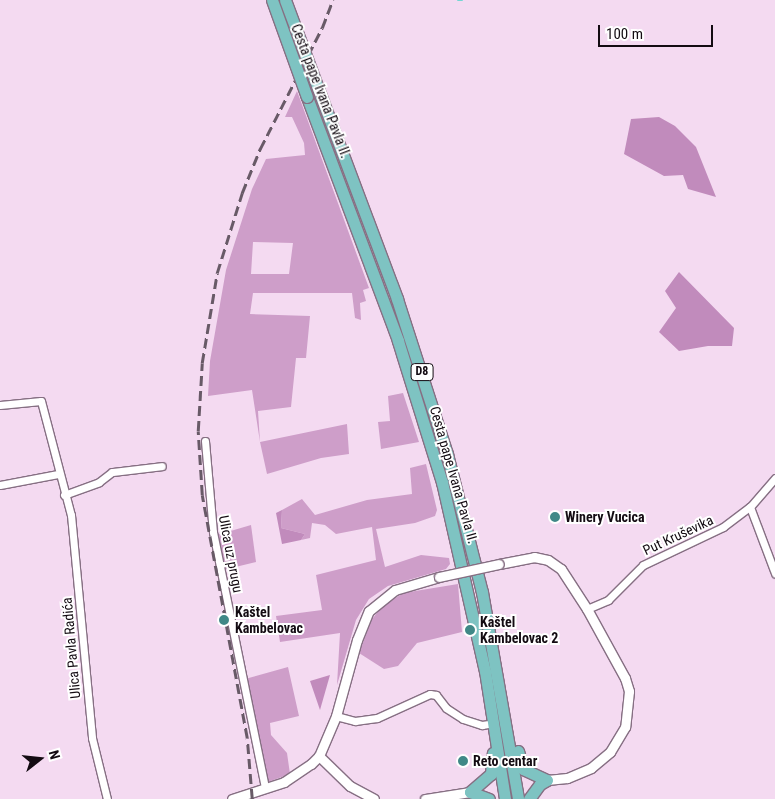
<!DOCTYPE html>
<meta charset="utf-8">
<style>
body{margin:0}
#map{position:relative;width:775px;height:799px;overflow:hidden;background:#f4daf1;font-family:"Roboto Condensed",sans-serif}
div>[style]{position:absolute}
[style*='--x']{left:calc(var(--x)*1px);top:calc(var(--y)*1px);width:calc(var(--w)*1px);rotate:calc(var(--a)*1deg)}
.green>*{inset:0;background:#ce9ec9}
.forest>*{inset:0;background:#c18bbc}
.stream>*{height:2.5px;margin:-1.25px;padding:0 1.25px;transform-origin:1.25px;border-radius:1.25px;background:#75d6d4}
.roads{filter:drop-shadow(1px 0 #866f83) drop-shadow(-1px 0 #866f83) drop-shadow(0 1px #866f83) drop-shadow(0 -1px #866f83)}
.minor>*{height:7px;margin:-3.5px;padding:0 3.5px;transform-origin:3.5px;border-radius:3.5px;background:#fff}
.tertiary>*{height:9px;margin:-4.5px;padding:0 4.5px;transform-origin:4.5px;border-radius:4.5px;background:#fff}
.primary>*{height:11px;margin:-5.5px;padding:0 5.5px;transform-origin:5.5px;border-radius:5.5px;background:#7ec3c2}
.rail>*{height:2.5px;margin-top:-1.25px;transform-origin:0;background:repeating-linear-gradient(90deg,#685a67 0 10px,transparent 0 15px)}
.bridges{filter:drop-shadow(1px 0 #866f83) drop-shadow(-1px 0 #866f83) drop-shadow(0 1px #866f83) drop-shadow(0 -1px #866f83)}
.tertiary-bridge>*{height:9px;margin:-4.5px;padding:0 4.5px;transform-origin:4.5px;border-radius:4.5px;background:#fff}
.primary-bridge>*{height:11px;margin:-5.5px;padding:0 5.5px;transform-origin:5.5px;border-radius:5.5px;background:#7ec3c2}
.dots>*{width:14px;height:14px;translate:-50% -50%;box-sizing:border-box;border:2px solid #fff;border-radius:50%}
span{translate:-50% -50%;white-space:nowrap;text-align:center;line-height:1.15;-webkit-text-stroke:4px #fff;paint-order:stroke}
.shield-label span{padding:1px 4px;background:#fff;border:1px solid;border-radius:4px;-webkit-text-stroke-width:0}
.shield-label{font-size:12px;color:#130b12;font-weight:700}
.street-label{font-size:14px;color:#130b12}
.poi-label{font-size:14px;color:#130b12;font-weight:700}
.left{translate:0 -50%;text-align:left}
.north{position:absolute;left:15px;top:734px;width:50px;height:50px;-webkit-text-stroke:4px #fff;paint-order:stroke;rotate:74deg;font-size:14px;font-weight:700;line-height:20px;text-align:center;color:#130b12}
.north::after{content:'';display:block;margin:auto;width:18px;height:22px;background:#130b12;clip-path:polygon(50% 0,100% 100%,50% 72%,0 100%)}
.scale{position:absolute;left:598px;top:25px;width:115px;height:22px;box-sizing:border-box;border:2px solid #130b12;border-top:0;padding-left:6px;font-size:15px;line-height:18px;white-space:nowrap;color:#130b12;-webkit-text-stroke:4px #fff;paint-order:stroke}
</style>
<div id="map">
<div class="green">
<i style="clip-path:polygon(evenodd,297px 91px,369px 288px,363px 290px,366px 301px,360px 303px,361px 320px,355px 318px,352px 293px,253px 293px,250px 314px,310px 316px,306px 358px,296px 358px,291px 407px,258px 411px,260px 442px,347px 424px,349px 454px,321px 458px,267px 474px,260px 442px,252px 390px,208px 396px,210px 361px,226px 270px,252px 189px,266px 159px,305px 155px,304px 143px,292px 117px,285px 117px,297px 91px,253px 242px,293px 243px,289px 274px,251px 274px,253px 242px)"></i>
<i style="clip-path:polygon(403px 393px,419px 442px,381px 449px,378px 422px,390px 421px,388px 396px)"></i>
<i style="clip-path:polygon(426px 464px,437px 510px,435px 516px,415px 523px,376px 529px,385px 567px,421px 555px,449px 558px,450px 564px,446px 569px,388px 586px,369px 599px,356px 620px,337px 685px,340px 633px,280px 642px,276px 616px,322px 610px,316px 575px,376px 560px,372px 527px,336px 534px,325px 525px,312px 523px,310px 538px,301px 540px,305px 534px,281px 528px,282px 510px,302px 499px,315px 515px,367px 500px,412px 494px,410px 468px)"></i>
<i style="clip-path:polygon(251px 525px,256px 562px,223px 570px,217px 535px)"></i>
<i style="clip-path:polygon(458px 584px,462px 632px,417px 643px,398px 666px,384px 669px,359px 653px,372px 619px,382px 607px,403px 593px)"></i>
<i style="clip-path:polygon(288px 667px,299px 716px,270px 723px,271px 735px,287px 753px,290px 774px,268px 782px,245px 679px)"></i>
</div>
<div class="forest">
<i style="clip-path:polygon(659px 117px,675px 126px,696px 147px,716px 197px,688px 189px,683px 175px,664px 176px,624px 154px,631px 119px)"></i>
<i style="clip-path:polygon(679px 272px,734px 328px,732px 346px,708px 346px,679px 351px,659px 332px,676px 308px,665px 291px)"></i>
<i style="clip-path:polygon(282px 510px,281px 528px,305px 534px,301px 540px,282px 544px,276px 513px)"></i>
<i style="clip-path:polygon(330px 675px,320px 710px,310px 681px)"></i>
</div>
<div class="stream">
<i style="--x:458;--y:0;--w:4;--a:0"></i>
</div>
<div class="roads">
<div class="minor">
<i style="--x:0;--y:405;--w:41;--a:-5.6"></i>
<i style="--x:41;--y:401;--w:118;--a:75.3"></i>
<i style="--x:71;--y:515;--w:224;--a:84.6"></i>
<i style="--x:92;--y:738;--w:63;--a:76.2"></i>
<i style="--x:205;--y:441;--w:91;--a:85"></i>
<i style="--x:213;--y:532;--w:261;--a:78.5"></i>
<i style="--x:0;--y:485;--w:59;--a:-10.7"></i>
<i style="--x:64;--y:495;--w:37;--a:-20"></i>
<i style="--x:99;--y:482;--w:16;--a:-38"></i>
<i style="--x:112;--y:472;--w:50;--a:-6.8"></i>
<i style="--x:750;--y:507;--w:71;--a:69.3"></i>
<i style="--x:587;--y:609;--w:23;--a:-23"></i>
<i style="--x:608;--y:600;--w:49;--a:-45"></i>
<i style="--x:643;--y:565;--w:89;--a:-25.4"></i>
<i style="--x:723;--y:527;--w:34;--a:-37"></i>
<i style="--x:750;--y:507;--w:38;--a:-49"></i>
<i style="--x:336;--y:716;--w:20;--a:15"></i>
<i style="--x:355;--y:721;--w:22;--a:-8"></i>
<i style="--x:377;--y:718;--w:58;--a:-24.4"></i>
<i style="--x:430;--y:694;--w:6;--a:9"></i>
<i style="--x:436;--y:695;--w:16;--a:52"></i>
<i style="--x:446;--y:708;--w:20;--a:33"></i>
<i style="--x:463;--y:719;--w:20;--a:18"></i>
<i style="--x:482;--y:725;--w:12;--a:-9"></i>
</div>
<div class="tertiary">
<i style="--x:499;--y:564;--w:36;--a:-11"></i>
<i style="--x:534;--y:557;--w:14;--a:12"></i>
<i style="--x:548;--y:560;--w:16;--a:35"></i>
<i style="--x:561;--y:569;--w:48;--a:57"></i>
<i style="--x:587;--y:609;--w:79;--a:61.2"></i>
<i style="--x:625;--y:678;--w:14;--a:73"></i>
<i style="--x:629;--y:691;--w:36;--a:96"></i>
<i style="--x:625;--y:727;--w:29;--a:121"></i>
<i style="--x:610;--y:752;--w:25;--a:140"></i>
<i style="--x:591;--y:768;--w:26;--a:157"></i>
<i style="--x:567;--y:778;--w:20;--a:174"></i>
<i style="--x:319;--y:756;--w:43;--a:44.1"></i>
<i style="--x:350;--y:786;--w:27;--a:28"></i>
<i style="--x:232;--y:799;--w:55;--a:-18.1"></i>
<i style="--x:284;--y:782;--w:32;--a:-34"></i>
<i style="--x:311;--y:764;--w:11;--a:-45"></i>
<i style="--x:319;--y:756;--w:43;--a:-67"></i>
<i style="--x:336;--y:716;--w:79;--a:-74.6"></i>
<i style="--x:357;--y:640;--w:31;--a:-68"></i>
<i style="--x:369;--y:611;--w:33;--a:-39"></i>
<i style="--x:395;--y:590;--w:46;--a:-16.5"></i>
<i style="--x:425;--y:799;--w:46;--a:-8.8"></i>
</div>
<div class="primary">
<i style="--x:319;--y:91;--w:222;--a:69.4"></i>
<i style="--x:397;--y:299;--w:163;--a:72.1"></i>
<i style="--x:447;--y:454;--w:142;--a:75.8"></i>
<i style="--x:482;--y:592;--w:210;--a:80.1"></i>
<i style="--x:307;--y:97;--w:260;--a:69.5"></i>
<i style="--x:398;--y:341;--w:148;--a:72.7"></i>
<i style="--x:442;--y:482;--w:194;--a:77.2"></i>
<i style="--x:485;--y:671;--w:130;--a:81.1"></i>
<i style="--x:518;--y:751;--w:19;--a:74"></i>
<i style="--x:523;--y:769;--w:26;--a:25"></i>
<i style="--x:470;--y:792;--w:28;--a:-41"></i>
<i style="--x:491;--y:774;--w:21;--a:-85"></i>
<i style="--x:470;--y:792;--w:20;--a:20"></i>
<i style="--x:529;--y:799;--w:19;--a:-54"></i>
<i style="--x:540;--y:784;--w:8;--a:-30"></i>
</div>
</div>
<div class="rail">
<i style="--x:252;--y:799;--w:61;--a:-94.7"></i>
<i style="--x:247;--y:738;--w:247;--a:-100.5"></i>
<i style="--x:202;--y:495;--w:64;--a:-93.6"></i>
<i style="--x:198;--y:431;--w:68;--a:-86.6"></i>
<i style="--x:202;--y:363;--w:91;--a:-80.5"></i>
<i style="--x:217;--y:273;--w:84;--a:-72.6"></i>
<i style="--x:242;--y:193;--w:48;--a:-67.8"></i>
<i style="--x:260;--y:149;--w:136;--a:-62.9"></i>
<i style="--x:322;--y:28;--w:30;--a:-69"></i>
</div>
<div class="bridges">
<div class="tertiary-bridge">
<i style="--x:439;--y:577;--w:61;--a:-12.2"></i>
</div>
<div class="primary-bridge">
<i style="--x:272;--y:0;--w:103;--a:70.2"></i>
<i style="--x:285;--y:0;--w:97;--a:69.5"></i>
</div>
</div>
<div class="dots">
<i style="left:555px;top:517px;background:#408887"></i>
<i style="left:224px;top:620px;background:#408887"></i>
<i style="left:470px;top:630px;background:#408887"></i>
<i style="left:463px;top:761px;background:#408887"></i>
</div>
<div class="shield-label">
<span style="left:422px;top:372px">D8</span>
</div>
<div class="street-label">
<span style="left:321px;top:91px;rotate:69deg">Cesta pape Ivana Pavla II.</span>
<span style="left:454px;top:475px;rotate:74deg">Cesta pape Ivana Pavla II.</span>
<span style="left:678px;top:535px;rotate:-25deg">Put Kruševika</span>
<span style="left:231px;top:554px;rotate:79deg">Ulica uz prugu</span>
<span style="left:71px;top:648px;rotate:-95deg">Ulica Pavla Radića</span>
</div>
<div class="poi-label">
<span class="left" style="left:565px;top:517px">Winery Vucica</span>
<span class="left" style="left:235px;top:620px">Kaštel<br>Kambelovac</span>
<span class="left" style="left:480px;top:630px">Kaštel<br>Kambelovac 2</span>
<span class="left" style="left:473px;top:761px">Reto centar</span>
</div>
<div class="north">N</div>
<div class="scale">100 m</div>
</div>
